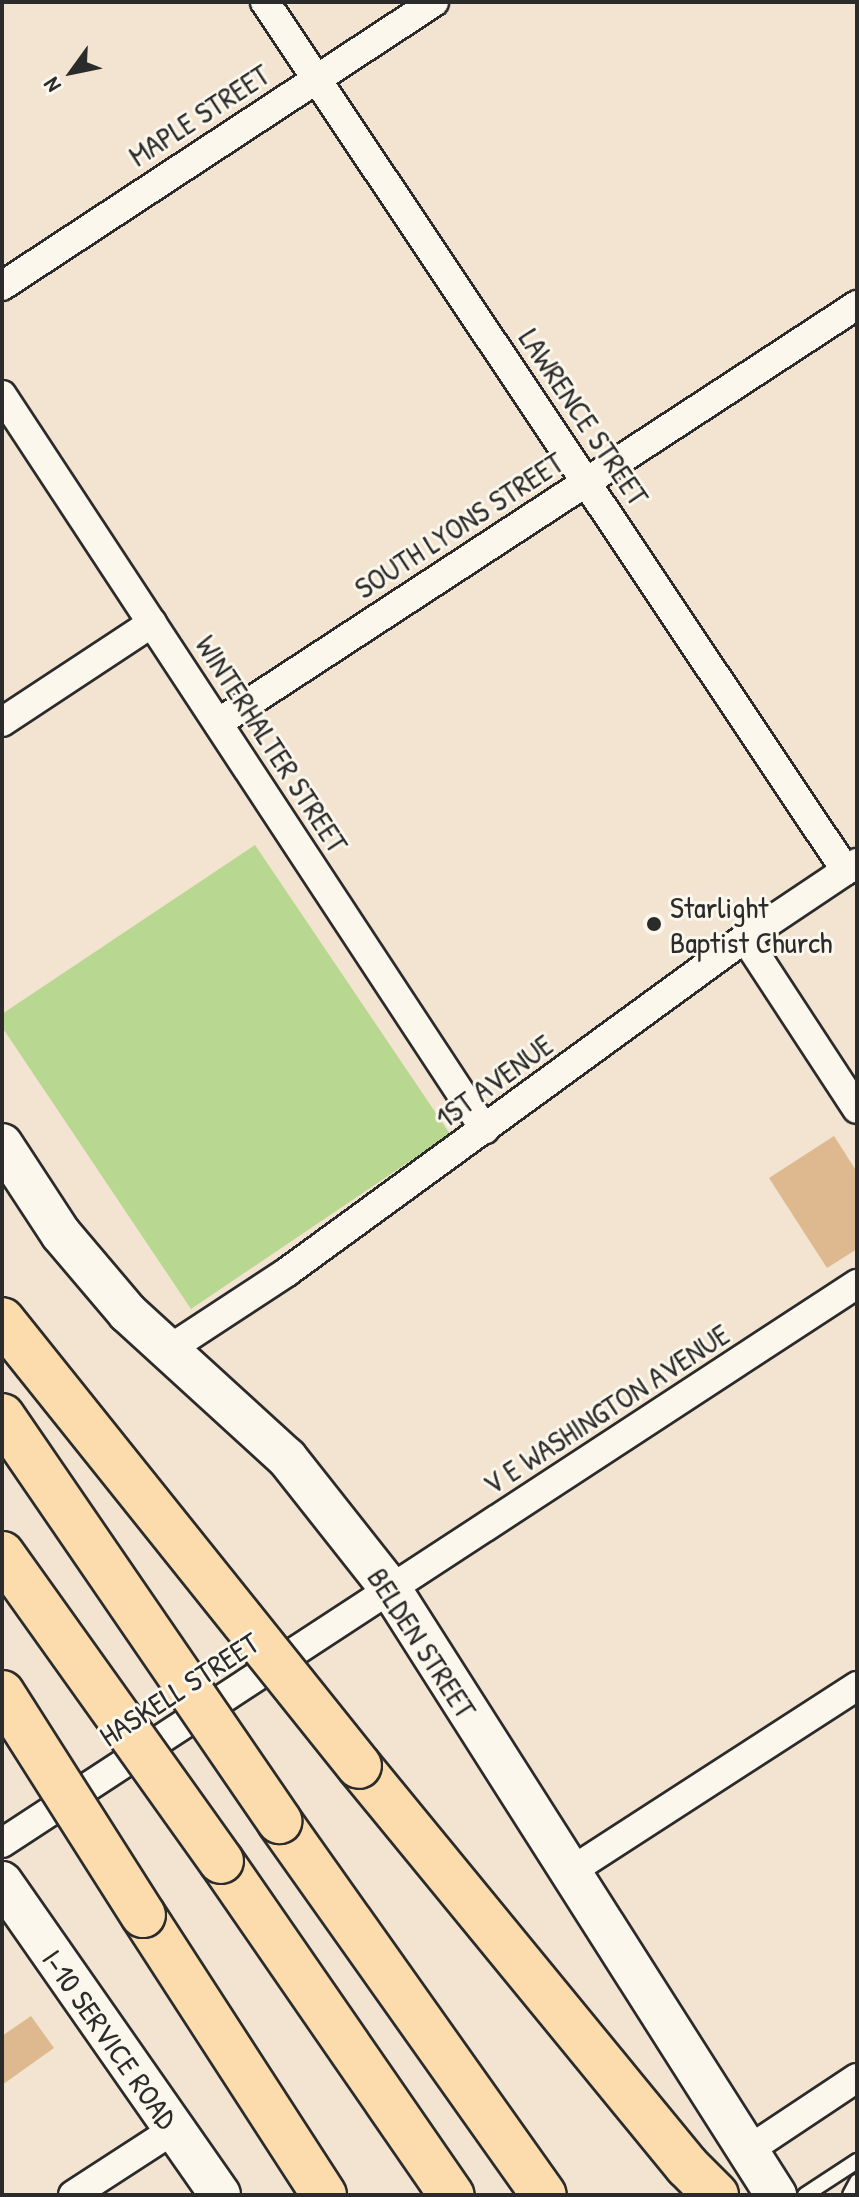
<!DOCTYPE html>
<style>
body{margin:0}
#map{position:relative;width:859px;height:2197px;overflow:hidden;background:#f2e4d0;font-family:"Patrick Hand",sans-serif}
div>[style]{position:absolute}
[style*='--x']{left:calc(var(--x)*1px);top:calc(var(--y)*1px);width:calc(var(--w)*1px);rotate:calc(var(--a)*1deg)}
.green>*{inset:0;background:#b8d790}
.building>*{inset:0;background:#deb98f}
.roads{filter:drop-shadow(2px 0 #2b2b2b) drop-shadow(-2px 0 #2b2b2b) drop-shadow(0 2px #2b2b2b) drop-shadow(0 -2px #2b2b2b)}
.service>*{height:14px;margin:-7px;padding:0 7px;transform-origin:7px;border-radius:7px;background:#fbf7ec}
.minor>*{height:28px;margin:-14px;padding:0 14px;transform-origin:14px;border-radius:14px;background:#fbf7ec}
.secondary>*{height:40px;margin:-20px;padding:0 20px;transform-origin:20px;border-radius:20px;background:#fbf7ec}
.motorway>*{height:44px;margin:-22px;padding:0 22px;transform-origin:22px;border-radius:22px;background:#fcdcac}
.bridges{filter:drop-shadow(2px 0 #2b2b2b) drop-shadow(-2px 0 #2b2b2b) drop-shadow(0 2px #2b2b2b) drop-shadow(0 -2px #2b2b2b)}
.motorway-bridge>*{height:44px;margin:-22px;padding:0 22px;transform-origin:22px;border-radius:22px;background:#fcdcac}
.dots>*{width:22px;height:22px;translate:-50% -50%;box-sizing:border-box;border:4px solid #fbf7ec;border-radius:50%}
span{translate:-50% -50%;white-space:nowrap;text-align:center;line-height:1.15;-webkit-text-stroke:6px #fbf7ec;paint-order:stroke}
.street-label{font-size:30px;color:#2b2b2b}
.poi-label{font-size:30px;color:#2b2b2b}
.left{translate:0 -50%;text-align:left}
.frame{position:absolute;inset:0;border:4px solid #2b2b2b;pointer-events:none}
.north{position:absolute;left:32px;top:32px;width:80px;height:80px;-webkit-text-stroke:6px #fbf7ec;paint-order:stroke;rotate:237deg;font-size:22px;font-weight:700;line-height:32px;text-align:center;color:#2b2b2b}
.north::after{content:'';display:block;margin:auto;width:28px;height:36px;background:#2b2b2b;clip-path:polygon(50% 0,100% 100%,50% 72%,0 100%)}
</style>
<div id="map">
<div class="green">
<i style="clip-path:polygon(255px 845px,450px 1134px,191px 1309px,2px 1027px,2px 1014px)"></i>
</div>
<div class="building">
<i style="clip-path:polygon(834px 1136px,857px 1172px,857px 1249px,827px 1268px,769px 1178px)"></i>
<i style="clip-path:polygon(31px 2016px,54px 2048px,2px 2085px,2px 2036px)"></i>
</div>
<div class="roads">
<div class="service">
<i style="--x:805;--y:2195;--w:62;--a:-33.2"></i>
<i style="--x:850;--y:2195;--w:15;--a:-62"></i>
</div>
<div class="minor">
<i style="--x:265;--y:2;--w:1045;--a:56.23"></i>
<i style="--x:2;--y:286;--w:517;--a:-33.32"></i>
<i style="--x:2;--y:395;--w:879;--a:56.69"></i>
<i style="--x:2;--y:722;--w:180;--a:-33.4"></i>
<i style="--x:218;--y:723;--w:764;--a:-33.19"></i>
<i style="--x:745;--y:938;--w:204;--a:56.8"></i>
<i style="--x:168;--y:1350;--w:142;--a:-33.2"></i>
<i style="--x:287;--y:1272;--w:567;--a:-36.1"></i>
<i style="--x:745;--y:938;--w:135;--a:-33.8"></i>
<i style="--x:2;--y:1843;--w:1022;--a:-33.18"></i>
<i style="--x:568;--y:1873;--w:344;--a:-32.9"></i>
<i style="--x:747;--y:2151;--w:132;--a:-33.6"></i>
<i style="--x:73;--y:2195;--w:119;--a:-33"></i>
</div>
<div class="secondary">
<i style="--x:2;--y:1144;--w:108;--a:56.8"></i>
<i style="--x:61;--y:1234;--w:104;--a:49.7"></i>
<i style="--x:128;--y:1313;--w:215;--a:42.4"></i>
<i style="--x:287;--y:1458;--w:169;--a:51.7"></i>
<i style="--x:392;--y:1591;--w:716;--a:57.55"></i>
<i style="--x:2;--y:1882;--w:381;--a:55.1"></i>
</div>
<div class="motorway">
<i style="--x:359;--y:1766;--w:517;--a:50.65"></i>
<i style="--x:687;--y:2166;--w:41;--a:45"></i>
<i style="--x:279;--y:1821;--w:458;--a:54.7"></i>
<i style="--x:221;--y:1861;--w:406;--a:55.4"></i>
<i style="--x:143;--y:1915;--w:333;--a:57.1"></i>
</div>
</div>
<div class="bridges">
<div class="motorway-bridge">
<i style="--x:2;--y:1320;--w:571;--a:51.32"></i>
<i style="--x:2;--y:1416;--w:491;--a:55.6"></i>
<i style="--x:2;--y:1554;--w:377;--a:54.5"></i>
<i style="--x:2;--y:1693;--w:263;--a:57.6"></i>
</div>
</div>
<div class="dots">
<i style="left:654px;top:924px;background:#2b2b2b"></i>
</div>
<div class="street-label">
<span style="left:199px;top:115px;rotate:-33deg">MAPLE STREET</span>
<span style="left:584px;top:417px;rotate:56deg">LAWRENCE STREET</span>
<span style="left:459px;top:525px;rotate:-33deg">SOUTH LYONS STREET</span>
<span style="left:272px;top:744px;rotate:57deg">WINTERHALTER STREET</span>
<span style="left:494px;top:1081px;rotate:-36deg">1ST AVENUE</span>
<span style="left:606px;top:1409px;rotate:-33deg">V E WASHINGTON AVENUE</span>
<span style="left:422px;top:1643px;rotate:57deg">BELDEN STREET</span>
<span style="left:179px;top:1689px;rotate:-33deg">HASKELL STREET</span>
<span style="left:110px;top:2039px;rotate:55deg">I-10 SERVICE ROAD</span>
</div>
<div class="poi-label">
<span class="left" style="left:670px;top:924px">Starlight<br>Baptist Church</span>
</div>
<div class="frame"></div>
<div class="north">N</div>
</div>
